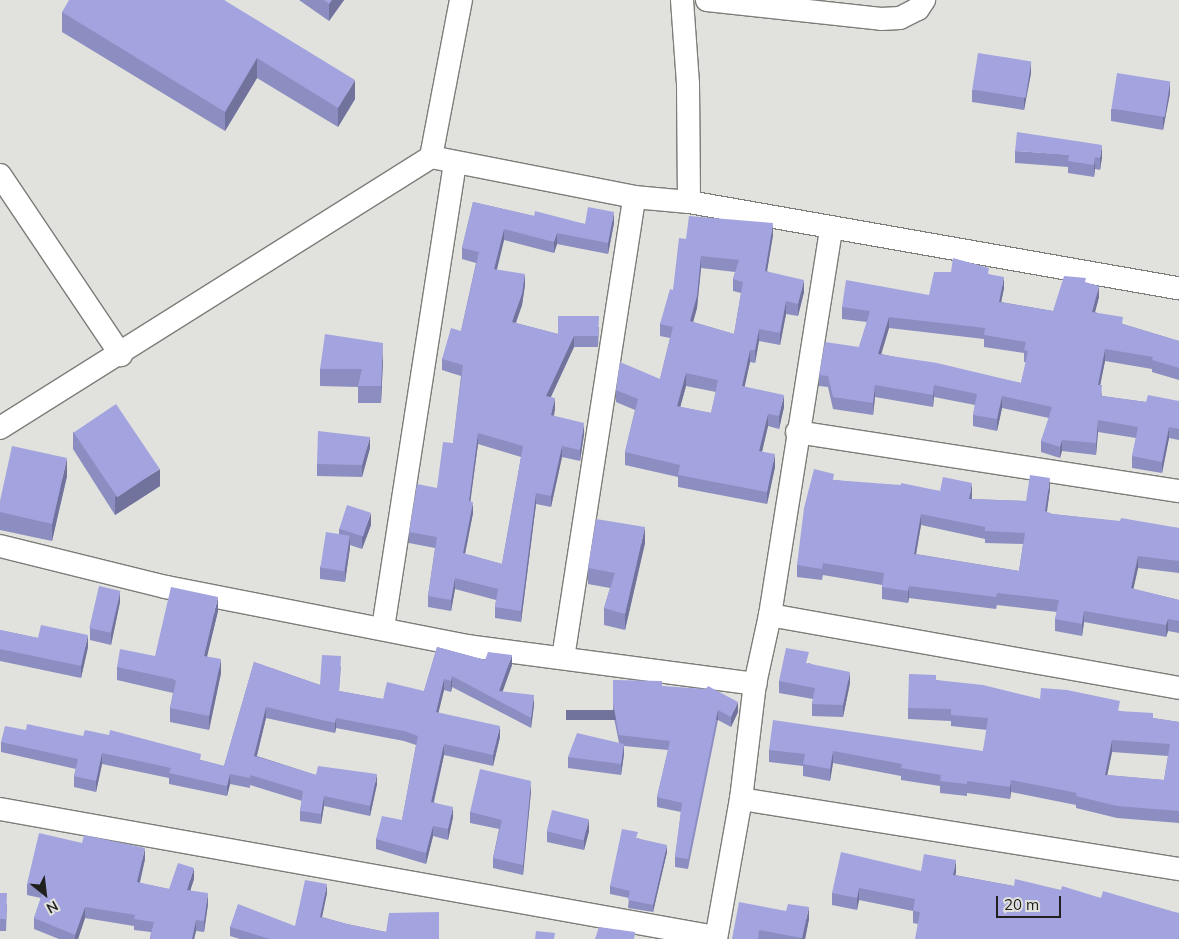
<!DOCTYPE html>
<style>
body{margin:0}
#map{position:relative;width:1179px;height:939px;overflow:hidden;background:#e1e2dd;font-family:Mulish,sans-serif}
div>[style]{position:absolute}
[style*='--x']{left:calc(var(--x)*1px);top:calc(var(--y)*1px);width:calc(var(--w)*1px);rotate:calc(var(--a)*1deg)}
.roads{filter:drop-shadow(1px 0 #7c7d79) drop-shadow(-1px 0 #7c7d79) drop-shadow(0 1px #7c7d79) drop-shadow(0 -1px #7c7d79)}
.minor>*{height:22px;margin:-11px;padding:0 11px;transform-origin:11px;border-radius:11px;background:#fff}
.wall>*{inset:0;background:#8c8dc0}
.shaded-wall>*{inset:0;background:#72739c;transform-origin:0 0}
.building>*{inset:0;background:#a3a4df;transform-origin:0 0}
span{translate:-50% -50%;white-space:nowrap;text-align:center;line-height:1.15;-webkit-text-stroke:4px #e1e2dd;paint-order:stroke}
.north{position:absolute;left:20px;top:869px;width:50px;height:50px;-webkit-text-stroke:4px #e1e2dd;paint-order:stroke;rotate:151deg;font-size:14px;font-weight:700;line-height:20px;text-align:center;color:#20201e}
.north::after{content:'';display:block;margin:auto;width:18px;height:22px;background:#20201e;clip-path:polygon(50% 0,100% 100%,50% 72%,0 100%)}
.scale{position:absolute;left:996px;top:896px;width:65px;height:22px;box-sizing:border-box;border:2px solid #20201e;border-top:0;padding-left:6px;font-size:15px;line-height:18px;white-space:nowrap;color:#20201e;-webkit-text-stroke:4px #e1e2dd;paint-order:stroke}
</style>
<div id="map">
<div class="roads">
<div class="minor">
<i style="--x:682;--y:0;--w:84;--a:85.9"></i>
<i style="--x:688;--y:84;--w:118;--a:89.5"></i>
<i style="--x:707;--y:0;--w:175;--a:6.2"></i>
<i style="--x:881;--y:19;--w:19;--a:-3"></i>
<i style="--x:900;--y:18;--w:20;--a:-27"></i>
<i style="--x:918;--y:9;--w:11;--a:-56"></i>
<i style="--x:431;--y:157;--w:207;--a:11.1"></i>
<i style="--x:634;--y:197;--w:55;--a:5.2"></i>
<i style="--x:689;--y:202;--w:497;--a:10"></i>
<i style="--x:0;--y:175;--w:217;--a:56.1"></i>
<i style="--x:0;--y:428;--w:509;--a:-32.16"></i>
<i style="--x:431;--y:157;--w:160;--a:-79.2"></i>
<i style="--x:797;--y:432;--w:387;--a:8.8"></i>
<i style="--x:0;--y:546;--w:171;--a:13.9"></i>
<i style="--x:166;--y:587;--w:308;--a:11.1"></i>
<i style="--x:468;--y:646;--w:290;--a:7.5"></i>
<i style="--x:770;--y:615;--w:415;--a:10.1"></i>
<i style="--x:383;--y:628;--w:470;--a:-81.2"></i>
<i style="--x:563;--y:658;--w:466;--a:-81.2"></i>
<i style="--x:741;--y:799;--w:444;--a:9.1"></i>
<i style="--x:0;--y:809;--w:727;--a:10.14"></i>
<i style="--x:716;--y:939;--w:142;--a:-79.9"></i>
<i style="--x:741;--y:799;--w:116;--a:-83.1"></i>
<i style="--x:755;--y:684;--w:71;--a:-77.7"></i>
<i style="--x:770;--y:615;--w:391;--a:-81"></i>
</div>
</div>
<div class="wall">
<i style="clip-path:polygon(224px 0,355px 99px,338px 127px,257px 78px,225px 131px,62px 32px,62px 12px)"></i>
<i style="clip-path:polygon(299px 0,344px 0,329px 21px)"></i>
<i style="clip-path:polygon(1031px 73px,1024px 110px,972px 102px,972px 90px)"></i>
<i style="clip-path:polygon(1170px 93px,1163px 130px,1111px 121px,1111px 109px)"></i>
<i style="clip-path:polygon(1015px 151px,1102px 157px,1100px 170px,1095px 169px,1094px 177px,1068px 173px,1068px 167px,1015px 163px)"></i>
<i style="clip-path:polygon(evenodd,473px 202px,534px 216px,585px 224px,614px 223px,608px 254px,557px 244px,554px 253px,504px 240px,497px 270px,525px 285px,522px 305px,516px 323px,558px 334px,599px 327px,598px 347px,574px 347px,551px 397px,555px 409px,554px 416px,584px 434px,580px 461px,562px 457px,551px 507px,536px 504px,521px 622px,495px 618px,495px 607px,496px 600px,455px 589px,451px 611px,428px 607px,428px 596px,435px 548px,409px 543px,409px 532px,437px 488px,453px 443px,461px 376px,442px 370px,442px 359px,461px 331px,476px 263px,462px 259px,462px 248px,473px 202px,478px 444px,521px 457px,502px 564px,465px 554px,473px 513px,470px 501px,478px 444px)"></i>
<i style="clip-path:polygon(evenodd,773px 235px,767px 271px,804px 292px,798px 316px,786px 314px,780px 345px,759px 341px,755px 363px,750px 362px,744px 387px,784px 407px,779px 429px,768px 426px,762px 452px,775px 467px,767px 504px,678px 487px,678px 477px,625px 465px,625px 452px,635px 410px,616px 402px,616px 390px,660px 379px,670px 338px,660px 336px,660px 324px,673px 290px,686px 239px,773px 235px,701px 268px,735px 272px,733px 279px,733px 291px,741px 293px,734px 334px,693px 322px,697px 308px,701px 268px,773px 235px,686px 386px,716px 392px,711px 413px,680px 407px,686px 386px)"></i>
<i style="clip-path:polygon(evenodd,989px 274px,1004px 288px,1001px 302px,1053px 311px,1086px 283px,1099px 297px,1095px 312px,1123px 324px,1179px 341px,1179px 380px,1152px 372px,1152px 369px,1105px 361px,1100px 385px,1102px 396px,1146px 402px,1179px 401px,1179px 440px,1169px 438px,1162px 473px,1132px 468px,1132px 456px,1136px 438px,1098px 432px,1096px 455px,1062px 451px,1060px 458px,1041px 452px,1041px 441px,1049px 418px,1002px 408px,997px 431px,973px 426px,973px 415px,975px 405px,934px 397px,933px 407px,875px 397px,873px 415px,833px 409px,828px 387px,819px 386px,819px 375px,859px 347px,867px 322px,842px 319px,842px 307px,929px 295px,989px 274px,889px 328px,984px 339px,984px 347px,1024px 353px,1024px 362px,1026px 362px,1021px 383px,881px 354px,889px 328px)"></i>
<i style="clip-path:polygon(383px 360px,381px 403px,358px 403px,358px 387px,320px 386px,320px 369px)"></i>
<i style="clip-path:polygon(73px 432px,160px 486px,115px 515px,73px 449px)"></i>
<i style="clip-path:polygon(370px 448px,362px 477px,317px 476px,317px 464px)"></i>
<i style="clip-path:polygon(67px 476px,52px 541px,0 530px,0 501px)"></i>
<i style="clip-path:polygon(evenodd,834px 480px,940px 491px,972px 495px,972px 499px,1026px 501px,1050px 489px,1047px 512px,1052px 514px,1179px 528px,1179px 573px,1138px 568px,1133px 589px,1179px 600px,1179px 633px,1168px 631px,1166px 637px,1084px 622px,1082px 636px,1055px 631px,1055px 619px,1057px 612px,997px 605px,996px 609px,909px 598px,908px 603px,882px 599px,882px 585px,823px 575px,822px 580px,797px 577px,797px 565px,834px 480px,921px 525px,985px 539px,985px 543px,1023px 544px,1019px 571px,916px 554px,921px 525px)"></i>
<i style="clip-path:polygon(371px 525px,362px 549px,350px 545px,345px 582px,320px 579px,320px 567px,339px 534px,339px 529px)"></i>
<i style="clip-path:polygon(645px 543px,625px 630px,604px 625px,604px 608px,610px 588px,588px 584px,588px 568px)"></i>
<i style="clip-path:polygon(120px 602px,111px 645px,90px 640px,90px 628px)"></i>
<i style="clip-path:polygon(218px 611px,207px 656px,221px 673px,209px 730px,170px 722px,170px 708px,173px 693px,117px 680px,117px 667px,155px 656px)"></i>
<i style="clip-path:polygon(0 630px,38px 638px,88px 647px,81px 678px,0 661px)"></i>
<i style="clip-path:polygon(437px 647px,485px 660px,512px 665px,502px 692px,534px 705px,531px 728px,452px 687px,451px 692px,444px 690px,438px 713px,500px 737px,493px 766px,444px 755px,434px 802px,453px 817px,448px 840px,433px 836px,426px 864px,376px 849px,376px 839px,402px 820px,416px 745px,404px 741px,336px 728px,335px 733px,266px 718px,257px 756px,316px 775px,377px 784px,370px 816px,324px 806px,321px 824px,300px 821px,300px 811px,302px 801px,250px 785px,250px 788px,230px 784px,227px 796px,169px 784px,169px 778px,102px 764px,96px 792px,74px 787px,74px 776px,76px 769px,1px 752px,1px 742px,26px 730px,201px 760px,224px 766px,254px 662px,320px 685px,341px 666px,339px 691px,383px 699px,424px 691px)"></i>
<i style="clip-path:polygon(809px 663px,850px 683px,843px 717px,812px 716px,812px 704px,813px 699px,779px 693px,779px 681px)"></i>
<i style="clip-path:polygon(613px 680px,662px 686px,738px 712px,731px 727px,718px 720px,688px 869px,675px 867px,675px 857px,681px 812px,657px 807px,657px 797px,668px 750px,624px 746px,624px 754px,621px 775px,568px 768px,568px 757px,619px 743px,613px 713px)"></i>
<i style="clip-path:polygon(evenodd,936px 680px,1040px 699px,1120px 711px,1153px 718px,1179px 722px,1179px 823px,1117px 818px,1076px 808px,1076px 805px,1011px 792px,1010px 799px,967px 793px,967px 796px,940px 793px,940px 786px,901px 780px,901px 776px,833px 763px,830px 781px,803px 776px,803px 766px,769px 762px,769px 750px,983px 751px,987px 730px,951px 726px,951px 721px,908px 719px,908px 708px,936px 680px,1112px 752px,1168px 756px,1164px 780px,1107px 775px,1112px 752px)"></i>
<i style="clip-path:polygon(531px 791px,523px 875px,493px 868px,493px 858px,499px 829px,470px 823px,470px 812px)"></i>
<i style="clip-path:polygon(547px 831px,589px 831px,584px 850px,547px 842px)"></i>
<i style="clip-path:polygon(638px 838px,667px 852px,653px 912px,628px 908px,629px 898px,610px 894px,610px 886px)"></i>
<i style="clip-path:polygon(145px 859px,140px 883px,169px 889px,194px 879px,190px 890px,208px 904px,204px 932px,196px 931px,194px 939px,150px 939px,151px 932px,134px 930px,134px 926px,85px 918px,78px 939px,59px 939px,34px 929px,34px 918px,41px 898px,27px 895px,27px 884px)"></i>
<i style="clip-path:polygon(921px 871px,956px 872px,955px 875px,1014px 886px,1101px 898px,1171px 911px,918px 924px,913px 923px,913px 911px,859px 900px,857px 910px,832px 905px,832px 893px)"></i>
<i style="clip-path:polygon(0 893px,7px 905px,6px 931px,0 931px)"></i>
<i style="clip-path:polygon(327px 893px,322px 917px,347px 924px,386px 932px,439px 939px,240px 939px,230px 936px,230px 927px,295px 926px)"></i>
<i style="clip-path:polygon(786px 911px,809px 919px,805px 939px,732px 939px)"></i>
</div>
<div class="shaded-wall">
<i style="clip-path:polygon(332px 0,344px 0,329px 21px,329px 4px)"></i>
<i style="clip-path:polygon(257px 58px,257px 78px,225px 131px,225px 112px)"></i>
<i style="clip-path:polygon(1031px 61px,1031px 73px,1024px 110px,1024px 98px)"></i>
<i style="clip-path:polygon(355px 80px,355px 99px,338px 127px,338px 108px)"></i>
<i style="clip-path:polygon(1170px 81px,1170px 93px,1163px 130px,1163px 118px)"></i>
<i style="clip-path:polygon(1102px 145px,1102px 157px,1100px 170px,1100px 158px)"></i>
<i style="clip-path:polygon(1095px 157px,1095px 169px,1094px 177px,1094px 165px)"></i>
<i style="clip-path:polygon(614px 212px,614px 223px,608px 254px,608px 243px)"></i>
<i style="clip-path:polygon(773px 223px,773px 235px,765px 283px,765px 271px)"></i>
<i style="clip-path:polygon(504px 229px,504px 240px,494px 280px,494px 269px)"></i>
<i style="clip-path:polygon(557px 233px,557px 244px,554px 253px,554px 242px)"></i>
<i style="clip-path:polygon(701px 256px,701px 268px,697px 308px,690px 333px,690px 321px)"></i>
<i style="clip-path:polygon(525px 274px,525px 285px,522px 305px,512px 333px,512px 322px)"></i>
<i style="clip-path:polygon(1004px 277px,1004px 288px,999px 313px,999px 302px)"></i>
<i style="clip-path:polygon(804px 280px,804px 292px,798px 316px,798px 304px)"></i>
<i style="clip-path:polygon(1099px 286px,1099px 297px,1092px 323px,1092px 312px)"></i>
<i style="clip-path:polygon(786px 301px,786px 314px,780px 345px,780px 333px)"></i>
<i style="clip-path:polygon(889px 317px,889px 328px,878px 365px,878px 354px)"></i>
<i style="clip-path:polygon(759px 329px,759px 341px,755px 363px,755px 350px)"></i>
<i style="clip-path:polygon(574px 336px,574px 347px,546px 407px,546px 396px)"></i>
<i style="clip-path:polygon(383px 343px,383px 360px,381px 403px,381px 386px)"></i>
<i style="clip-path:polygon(1105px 349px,1105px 361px,1098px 396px,1098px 385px)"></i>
<i style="clip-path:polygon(750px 350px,750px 362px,742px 399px,742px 386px)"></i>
<i style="clip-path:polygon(686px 373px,686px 386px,677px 419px,677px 406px)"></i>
<i style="clip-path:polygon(875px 385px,875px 397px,873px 415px,873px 403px)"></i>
<i style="clip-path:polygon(934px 385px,934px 397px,933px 407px,933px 395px)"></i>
<i style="clip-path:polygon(784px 395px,784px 407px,779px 429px,779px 416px)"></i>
<i style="clip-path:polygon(1002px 396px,1002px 408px,997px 431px,997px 419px)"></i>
<i style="clip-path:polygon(555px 398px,555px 409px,551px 426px,551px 415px)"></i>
<i style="clip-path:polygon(768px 414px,768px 426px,759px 464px,759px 451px)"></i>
<i style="clip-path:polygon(1098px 420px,1098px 432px,1096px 455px,1096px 443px)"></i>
<i style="clip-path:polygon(584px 423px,584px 434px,580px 461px,580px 450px)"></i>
<i style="clip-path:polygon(1169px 427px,1169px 438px,1162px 473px,1162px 462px)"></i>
<i style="clip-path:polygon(478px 433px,478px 444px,469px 512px,469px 501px)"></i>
<i style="clip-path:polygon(370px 437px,370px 448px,362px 477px,362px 465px)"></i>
<i style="clip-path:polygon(1062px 440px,1062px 451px,1060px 458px,1060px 447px)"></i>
<i style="clip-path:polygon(562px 446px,562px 457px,551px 507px,551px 496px)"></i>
<i style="clip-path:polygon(775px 454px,775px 467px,767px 504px,767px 492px)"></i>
<i style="clip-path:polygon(67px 458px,67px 476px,52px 541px,52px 524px)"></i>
<i style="clip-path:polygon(160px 469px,160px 486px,115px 515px,115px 497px)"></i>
<i style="clip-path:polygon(1050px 478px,1050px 489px,1045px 523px,1045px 511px)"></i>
<i style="clip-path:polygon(972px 483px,972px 495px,969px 510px,969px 499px)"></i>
<i style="clip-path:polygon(536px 493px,536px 504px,521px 622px,521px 611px)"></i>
<i style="clip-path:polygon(473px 502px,473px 513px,463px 564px,463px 553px)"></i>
<i style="clip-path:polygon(371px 513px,371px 525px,362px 549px,362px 537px)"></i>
<i style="clip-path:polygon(921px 514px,921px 525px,914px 566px,914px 554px)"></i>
<i style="clip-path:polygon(645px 527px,645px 543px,625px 630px,625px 614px)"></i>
<i style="clip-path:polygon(350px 536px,350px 548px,345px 582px,345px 570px)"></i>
<i style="clip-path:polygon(1138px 556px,1138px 568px,1131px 600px,1131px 588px)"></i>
<i style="clip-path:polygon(455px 578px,455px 589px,451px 611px,451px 600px)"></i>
<i style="clip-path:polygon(909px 586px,909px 598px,908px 603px,908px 591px)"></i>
<i style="clip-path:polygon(120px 591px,120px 602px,111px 645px,111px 633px)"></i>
<i style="clip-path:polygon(218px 597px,218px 611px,204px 669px,204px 656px)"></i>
<i style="clip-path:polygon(1084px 611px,1084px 622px,1082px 636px,1082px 624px)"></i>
<i style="clip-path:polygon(1168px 619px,1168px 631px,1166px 637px,1166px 625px)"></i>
<i style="clip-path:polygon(88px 635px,88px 647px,81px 678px,81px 666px)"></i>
<i style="clip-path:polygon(512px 655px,512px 665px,499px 702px,499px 691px)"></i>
<i style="clip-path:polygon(221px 659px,221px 673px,209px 730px,209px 716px)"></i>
<i style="clip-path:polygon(850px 672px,850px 683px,843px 717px,843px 705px)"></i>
<i style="clip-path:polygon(452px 676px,452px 687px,451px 692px,451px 681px)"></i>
<i style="clip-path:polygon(444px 679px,444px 690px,436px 723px,436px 712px)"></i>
<i style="clip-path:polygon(534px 695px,534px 705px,531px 728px,531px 718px)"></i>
<i style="clip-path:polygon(738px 702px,738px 712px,731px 727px,731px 717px)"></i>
<i style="clip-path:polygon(266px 707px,266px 718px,254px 766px,254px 756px)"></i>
<i style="left:718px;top:710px;width:10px;height:152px;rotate:90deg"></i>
<i style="clip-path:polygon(336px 718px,336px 728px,335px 733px,335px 723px)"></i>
<i style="clip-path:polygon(500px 726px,500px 737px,493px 766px,493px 755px)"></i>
<i style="clip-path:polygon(1112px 740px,1112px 752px,1105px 786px,1105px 775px)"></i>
<i style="clip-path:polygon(444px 744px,444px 755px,431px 812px,431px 802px)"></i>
<i style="clip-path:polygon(624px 744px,624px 754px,621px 775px,621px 764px)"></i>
<i style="clip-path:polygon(833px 751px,833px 763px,830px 781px,830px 769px)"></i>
<i style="clip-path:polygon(102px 753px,102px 764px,96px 792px,96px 781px)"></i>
<i style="clip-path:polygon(230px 774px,230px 784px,227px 796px,227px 786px)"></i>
<i style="clip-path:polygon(377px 774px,377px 784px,370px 816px,370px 806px)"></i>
<i style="clip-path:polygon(1011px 780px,1011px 792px,1010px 799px,1010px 787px)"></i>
<i style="clip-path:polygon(531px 781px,531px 791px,523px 875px,523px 865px)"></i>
<i style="clip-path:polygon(324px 796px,324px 806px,321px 824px,321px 814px)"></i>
<i style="clip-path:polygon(453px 807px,453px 817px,448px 840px,448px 829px)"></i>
<i style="clip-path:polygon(589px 819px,589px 831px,584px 850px,584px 838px)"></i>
<i style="clip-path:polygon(433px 826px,433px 836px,426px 864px,426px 853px)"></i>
<i style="clip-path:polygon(667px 845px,667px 852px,653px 912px,653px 905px)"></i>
<i style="clip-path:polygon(145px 848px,145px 859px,137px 893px,137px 882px)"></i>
<i style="clip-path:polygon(956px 860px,956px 872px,953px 887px,953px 875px)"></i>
<i style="clip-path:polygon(194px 868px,194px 879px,187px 901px,187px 890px)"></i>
<i style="clip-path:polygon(327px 884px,327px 893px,320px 926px,320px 917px)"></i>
<i style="clip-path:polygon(859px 888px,859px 900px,857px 910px,857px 898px)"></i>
<i style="clip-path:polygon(208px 893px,208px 904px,204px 932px,204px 921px)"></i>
<i style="clip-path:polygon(85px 907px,85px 918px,78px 939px,75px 939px,75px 935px)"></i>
<i style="clip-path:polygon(809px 907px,809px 919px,805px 939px,802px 939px)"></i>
<i style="clip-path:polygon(196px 920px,196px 931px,194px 939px,192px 939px)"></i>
</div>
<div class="building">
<i style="clip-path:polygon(69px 0,224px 0,355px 80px,338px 108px,257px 58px,225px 112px,62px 12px)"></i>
<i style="clip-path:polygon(324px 0,332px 0,329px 4px)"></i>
<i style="left:978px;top:53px;width:54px;height:37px;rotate:9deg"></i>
<i style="left:1117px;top:73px;width:54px;height:36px;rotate:9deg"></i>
<i style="clip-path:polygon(1017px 132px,1102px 145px,1100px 158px,1095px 157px,1094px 165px,1068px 161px,1069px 155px,1015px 151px)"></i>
<i style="clip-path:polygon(evenodd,473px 202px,534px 216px,535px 211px,585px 224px,588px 207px,614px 212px,608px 243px,557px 233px,554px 242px,504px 229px,494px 269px,525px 274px,522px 294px,512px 322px,558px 334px,558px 316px,599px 316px,598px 336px,574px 336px,546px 396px,555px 398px,551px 415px,584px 423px,580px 450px,562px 446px,551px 496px,536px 493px,521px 611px,495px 607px,498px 589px,455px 578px,451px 600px,428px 596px,437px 537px,409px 532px,417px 484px,437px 488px,443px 442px,453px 443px,463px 365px,442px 359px,451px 328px,461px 331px,479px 252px,462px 248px,473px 202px,478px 433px,523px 446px,502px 564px,463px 553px,473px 502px,469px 501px,478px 433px)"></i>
<i style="clip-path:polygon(evenodd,689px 216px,773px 223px,765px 271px,804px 280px,798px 304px,786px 301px,780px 333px,759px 329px,755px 350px,750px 350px,742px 386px,784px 395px,779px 416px,768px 414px,759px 451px,775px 454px,767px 492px,678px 475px,680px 465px,625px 452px,638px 399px,616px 390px,620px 362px,660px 379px,673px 327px,660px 324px,670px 289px,673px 290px,679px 238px,686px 239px,689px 216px,701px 256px,739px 260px,733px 279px,743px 282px,734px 334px,690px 321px,697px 296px,701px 256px,689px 216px,686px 373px,718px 380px,711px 413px,677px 406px,686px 373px)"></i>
<i style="clip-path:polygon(evenodd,953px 258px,989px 268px,988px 274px,1004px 277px,999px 302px,1053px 311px,1064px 276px,1086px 278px,1085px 282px,1099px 286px,1092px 312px,1123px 317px,1122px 324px,1179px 341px,1179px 368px,1152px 360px,1153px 357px,1105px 349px,1098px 385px,1102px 385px,1101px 396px,1146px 402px,1148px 395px,1179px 401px,1179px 429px,1169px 427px,1162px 462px,1132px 456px,1138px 427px,1098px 420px,1096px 443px,1062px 440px,1060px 447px,1041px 441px,1052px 407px,1002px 396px,997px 419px,973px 415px,977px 394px,934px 385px,933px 395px,875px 385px,873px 403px,833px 397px,828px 376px,819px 375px,825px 342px,859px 347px,870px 311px,842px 307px,846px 280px,929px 295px,934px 272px,951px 272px,953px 258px,889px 317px,985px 328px,984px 335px,1026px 342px,1024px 350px,1028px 351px,1021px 383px,937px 363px,878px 354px,889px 317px)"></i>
<i style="clip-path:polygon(325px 334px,383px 343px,381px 386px,358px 386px,362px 369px,320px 369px)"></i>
<i style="left:116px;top:404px;width:78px;height:51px;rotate:56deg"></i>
<i style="clip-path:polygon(318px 431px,370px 437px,362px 465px,317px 464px)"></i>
<i style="clip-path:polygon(12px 446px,67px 458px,52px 524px,0 512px,0 501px)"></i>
<i style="clip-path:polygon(evenodd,814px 469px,834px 474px,833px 480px,901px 485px,901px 483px,940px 491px,943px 477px,972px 483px,969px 499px,1026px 501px,1030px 475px,1050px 478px,1045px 511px,1052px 514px,1120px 521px,1121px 518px,1179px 528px,1179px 561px,1138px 556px,1131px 588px,1179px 600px,1179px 621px,1168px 619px,1166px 625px,1084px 611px,1082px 624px,1055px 619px,1059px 600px,997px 593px,996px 597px,909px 586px,908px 591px,882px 587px,884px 573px,823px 563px,822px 569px,797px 565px,804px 508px,814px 469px,921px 514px,985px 527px,985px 531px,1025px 533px,1019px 571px,914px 554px,921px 514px)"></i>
<i style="left:347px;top:505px;width:25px;height:25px;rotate:18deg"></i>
<i style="clip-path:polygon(596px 519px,645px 527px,625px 614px,604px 608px,615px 573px,588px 568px)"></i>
<i style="left:326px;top:532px;width:24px;height:36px;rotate:9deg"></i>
<i style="left:99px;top:586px;width:22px;height:43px;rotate:13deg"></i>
<i style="clip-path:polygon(171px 587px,218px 597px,204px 656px,221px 659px,209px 716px,170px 708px,176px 681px,173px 679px,117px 667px,120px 649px,155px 656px)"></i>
<i style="clip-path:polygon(41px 625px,88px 635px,81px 666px,0 649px,0 630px,38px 638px)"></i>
<i style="clip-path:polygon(437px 647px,485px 660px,488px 652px,512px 655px,499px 691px,534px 695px,531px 718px,452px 676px,451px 681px,444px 679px,436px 712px,500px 726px,493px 755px,444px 744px,431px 802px,453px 807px,448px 829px,433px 826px,426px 853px,376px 839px,382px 816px,402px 820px,418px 736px,404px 731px,336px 718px,335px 723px,266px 707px,254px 756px,316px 775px,318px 766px,377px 774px,370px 806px,324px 796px,321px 814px,300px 811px,303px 791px,250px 775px,250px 778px,230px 774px,227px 786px,169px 773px,171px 768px,102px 753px,96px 781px,74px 776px,78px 759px,1px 742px,5px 726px,26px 730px,27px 724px,83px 736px,85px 730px,109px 735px,110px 730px,201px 754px,200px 760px,224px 766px,254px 662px,320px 685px,322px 655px,341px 656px,339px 691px,383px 699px,387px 682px,424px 691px)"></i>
<i style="clip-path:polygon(786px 648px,809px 652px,806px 663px,850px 672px,843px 705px,812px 704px,815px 688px,779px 681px)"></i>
<i style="clip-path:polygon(evenodd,909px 674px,936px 675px,936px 680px,983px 685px,1040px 699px,1041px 688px,1067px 690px,1120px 701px,1118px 711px,1153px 713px,1153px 718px,1179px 722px,1179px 811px,1117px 806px,1076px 796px,1077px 793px,1011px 780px,1010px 787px,967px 781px,967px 784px,940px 781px,941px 775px,901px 768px,902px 764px,833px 751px,830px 769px,803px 764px,805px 754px,769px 750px,773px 720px,983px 751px,988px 718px,951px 715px,951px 709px,908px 708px,909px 674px,1112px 740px,1170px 744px,1164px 780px,1105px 775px,1112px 740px)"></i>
<i style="clip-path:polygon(613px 680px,662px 681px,662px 686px,706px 689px,708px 686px,738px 702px,731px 717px,718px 710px,688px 859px,675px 857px,682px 803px,657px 797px,670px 741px,619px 735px,613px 703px)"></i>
<i style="clip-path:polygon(577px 733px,624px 744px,621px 764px,568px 757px)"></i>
<i style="clip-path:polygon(480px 769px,531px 781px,523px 865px,493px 858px,502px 820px,470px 812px)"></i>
<i style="left:552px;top:810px;width:38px;height:22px;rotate:14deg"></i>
<i style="clip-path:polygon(622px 829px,638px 832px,636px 838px,667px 845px,653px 905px,628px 900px,630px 891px,610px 886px)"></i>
<i style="clip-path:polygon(39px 833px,82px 843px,84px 835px,145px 848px,137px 882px,169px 889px,178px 863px,194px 868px,187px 890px,208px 893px,204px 921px,196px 920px,192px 939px,152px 939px,150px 938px,154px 922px,134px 919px,135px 915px,85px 907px,75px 935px,34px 918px,44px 888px,27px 884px)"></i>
<i style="clip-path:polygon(841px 852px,921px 871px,924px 854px,956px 860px,953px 875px,1014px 886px,1015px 879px,1061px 890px,1062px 886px,1101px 898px,1103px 891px,1171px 911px,1179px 913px,1179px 939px,915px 939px,920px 912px,913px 911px,915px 899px,859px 888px,857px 898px,832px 893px)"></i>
<i style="clip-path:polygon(305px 880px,327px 884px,320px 917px,347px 924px,386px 932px,389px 913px,439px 912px,439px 939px,270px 939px,230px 927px,238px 904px,295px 926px)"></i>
<i style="clip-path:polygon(0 893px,7px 893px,6px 919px,0 919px)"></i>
<i style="clip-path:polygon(739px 902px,786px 911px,788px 904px,809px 907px,802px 938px,759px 930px,758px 939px,732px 939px)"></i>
<i style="clip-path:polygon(599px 927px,635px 932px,634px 939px,595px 939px)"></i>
<i style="clip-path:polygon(536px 931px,555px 933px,554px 939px,535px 939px)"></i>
</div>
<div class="north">N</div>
<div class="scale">20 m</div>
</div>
